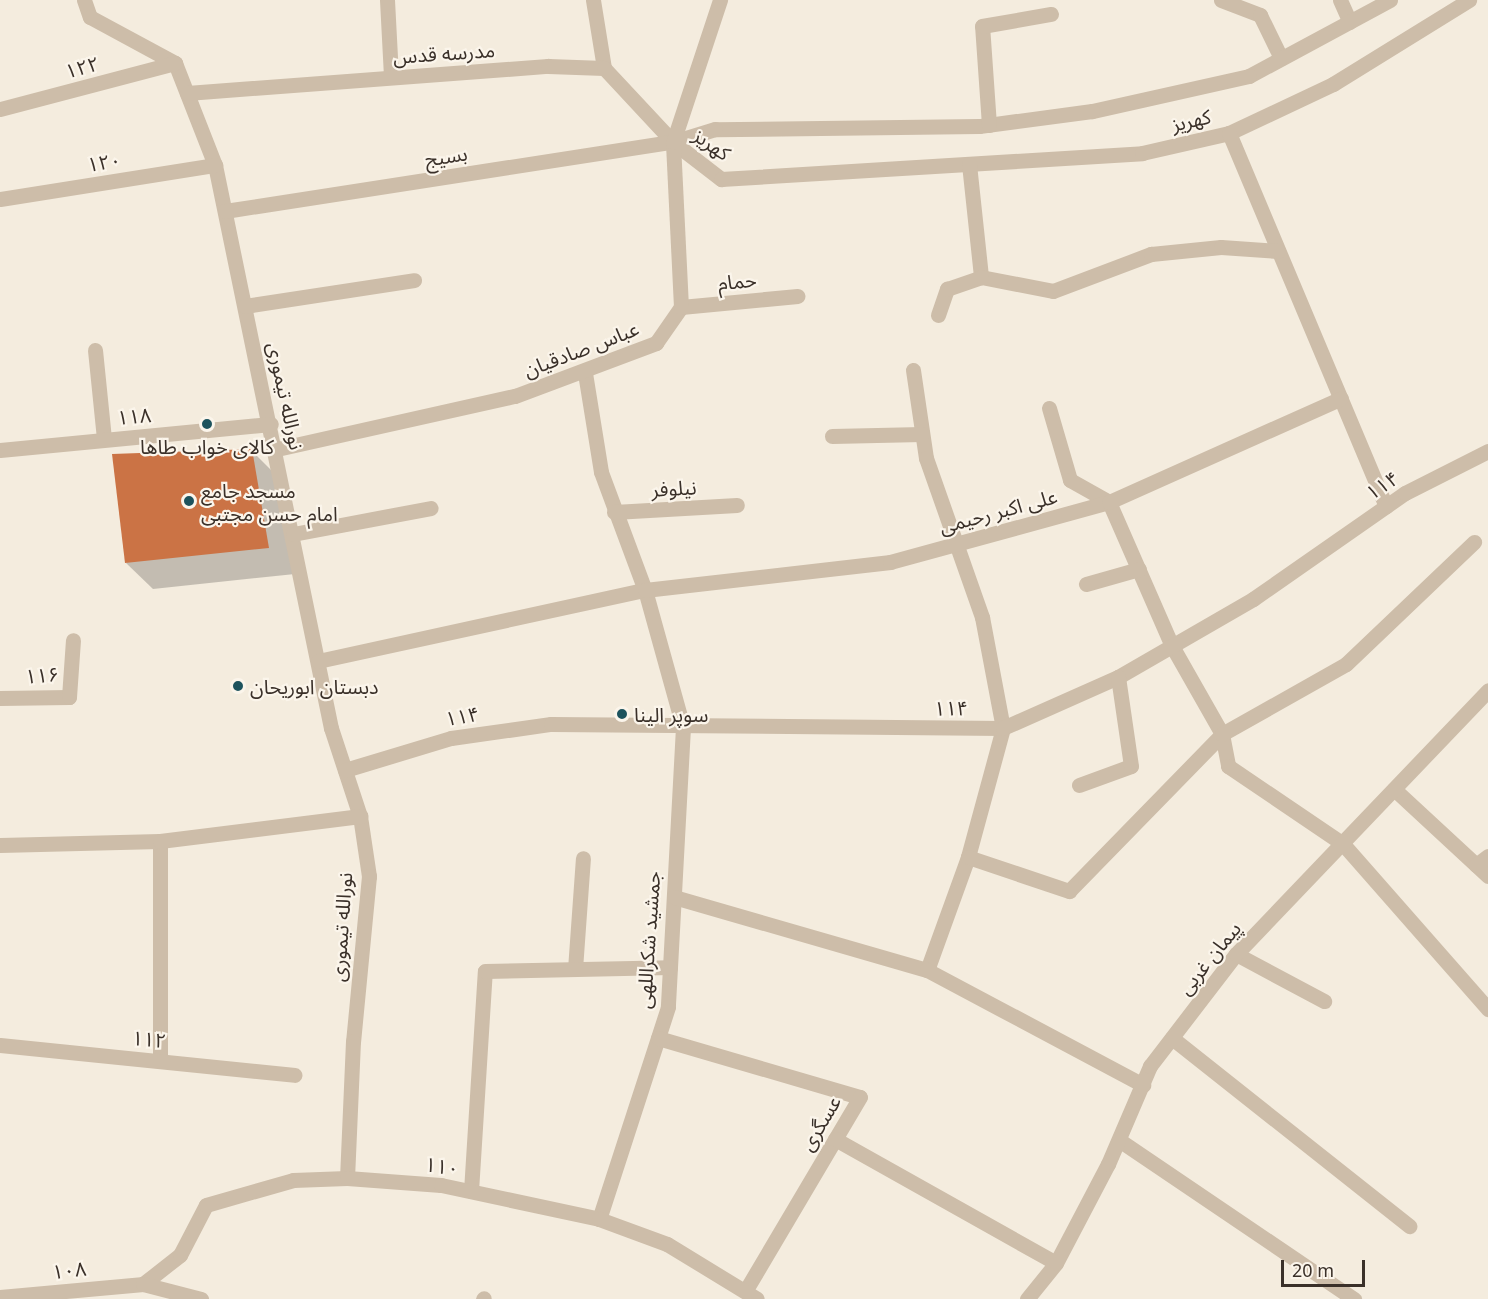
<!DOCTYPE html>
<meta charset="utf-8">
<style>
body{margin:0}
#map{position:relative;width:1488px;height:1299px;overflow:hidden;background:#f4ecde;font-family:"Noto Sans","Noto Sans Arabic",sans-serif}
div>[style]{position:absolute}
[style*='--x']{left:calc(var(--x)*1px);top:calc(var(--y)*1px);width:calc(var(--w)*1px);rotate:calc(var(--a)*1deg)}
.shadow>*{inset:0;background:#0003}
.building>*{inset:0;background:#cb7345}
.street>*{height:15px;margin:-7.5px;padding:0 7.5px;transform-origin:7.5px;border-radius:7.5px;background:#cdbda9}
.dots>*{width:16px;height:16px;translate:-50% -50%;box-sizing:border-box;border:3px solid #fbf5eb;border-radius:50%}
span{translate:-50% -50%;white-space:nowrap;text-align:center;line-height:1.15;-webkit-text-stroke:4.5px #fbf5eb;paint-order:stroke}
.street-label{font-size:20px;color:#3a3029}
.poi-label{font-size:20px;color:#3a3029}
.left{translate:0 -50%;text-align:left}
.scale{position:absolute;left:1281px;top:1260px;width:84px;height:27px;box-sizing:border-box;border:3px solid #3a3029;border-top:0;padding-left:8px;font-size:18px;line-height:21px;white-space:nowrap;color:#3a3029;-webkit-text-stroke:4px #fbf5eb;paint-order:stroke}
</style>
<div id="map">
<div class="shadow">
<i style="clip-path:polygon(252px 451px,278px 477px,295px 574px,153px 589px,126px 563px)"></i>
</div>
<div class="building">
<i style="clip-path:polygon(252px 449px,269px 548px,125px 563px,112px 454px)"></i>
</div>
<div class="street">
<i style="--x:84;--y:0;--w:18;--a:71"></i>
<i style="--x:90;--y:17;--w:97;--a:28.4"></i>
<i style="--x:175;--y:63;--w:110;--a:68.6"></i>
<i style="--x:215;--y:165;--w:575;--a:78.36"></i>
<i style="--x:331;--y:728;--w:93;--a:71.8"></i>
<i style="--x:360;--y:816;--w:61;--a:81.5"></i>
<i style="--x:369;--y:876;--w:166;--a:95.5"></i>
<i style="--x:353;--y:1041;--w:137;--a:92.5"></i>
<i style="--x:387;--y:0;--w:77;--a:87"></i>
<i style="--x:593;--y:0;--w:69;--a:80.8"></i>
<i style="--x:1221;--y:0;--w:42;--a:21"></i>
<i style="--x:1260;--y:15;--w:48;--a:64"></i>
<i style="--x:1340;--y:0;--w:24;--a:66"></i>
<i style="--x:1390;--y:0;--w:160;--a:151.7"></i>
<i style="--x:1249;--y:76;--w:161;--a:167.4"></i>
<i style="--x:1092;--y:111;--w:114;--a:172.4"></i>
<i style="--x:979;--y:126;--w:264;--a:179.3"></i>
<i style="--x:715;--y:129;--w:44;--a:162.8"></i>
<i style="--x:673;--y:142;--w:61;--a:37.6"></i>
<i style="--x:721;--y:179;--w:422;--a:-3.5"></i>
<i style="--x:1142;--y:153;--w:89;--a:-12.9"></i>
<i style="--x:1229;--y:133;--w:115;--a:-25.2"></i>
<i style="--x:1333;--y:84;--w:160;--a:-31.7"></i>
<i style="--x:187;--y:93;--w:362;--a:-4.3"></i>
<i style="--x:548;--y:66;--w:56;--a:2"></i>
<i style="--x:604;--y:68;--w:101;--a:47"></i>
<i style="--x:0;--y:109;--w:181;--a:-14.7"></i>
<i style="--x:989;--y:125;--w:99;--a:-94"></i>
<i style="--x:982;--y:26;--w:70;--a:-9.9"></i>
<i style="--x:1229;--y:133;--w:405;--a:67.2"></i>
<i style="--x:969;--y:164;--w:114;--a:83.9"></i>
<i style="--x:981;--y:277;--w:73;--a:11"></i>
<i style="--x:1053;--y:291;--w:105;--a:-20.7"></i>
<i style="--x:1151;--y:254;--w:70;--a:-5.7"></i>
<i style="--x:1221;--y:247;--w:57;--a:4"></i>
<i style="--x:0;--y:199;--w:218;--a:-9"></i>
<i style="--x:225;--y:211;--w:453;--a:-8.8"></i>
<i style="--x:245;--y:306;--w:171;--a:-8.7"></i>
<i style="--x:681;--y:307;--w:117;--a:-5.4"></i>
<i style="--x:938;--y:315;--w:28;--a:-71"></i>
<i style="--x:947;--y:289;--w:36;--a:-19"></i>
<i style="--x:95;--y:350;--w:89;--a:84.2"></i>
<i style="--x:913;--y:370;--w:89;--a:81.6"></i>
<i style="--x:926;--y:458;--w:169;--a:70.6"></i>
<i style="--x:982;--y:617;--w:113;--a:79.3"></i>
<i style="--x:1003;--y:728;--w:134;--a:105.2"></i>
<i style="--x:968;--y:857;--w:120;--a:109.9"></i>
<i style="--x:585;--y:373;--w:100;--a:80.8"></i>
<i style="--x:601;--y:472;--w:126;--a:69.6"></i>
<i style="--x:645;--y:590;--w:142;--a:74.5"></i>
<i style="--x:683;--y:727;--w:280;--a:93.1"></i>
<i style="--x:668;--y:1007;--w:223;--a:108"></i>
<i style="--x:1049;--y:408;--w:75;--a:73.7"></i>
<i style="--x:1070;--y:480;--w:45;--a:29.4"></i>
<i style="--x:1109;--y:502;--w:157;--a:66.4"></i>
<i style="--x:1172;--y:646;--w:101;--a:60.4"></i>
<i style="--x:1222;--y:734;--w:33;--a:79"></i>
<i style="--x:1228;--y:766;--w:139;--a:34.1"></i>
<i style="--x:1343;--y:844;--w:220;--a:48.7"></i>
<i style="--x:832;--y:436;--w:90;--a:-1.3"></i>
<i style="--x:277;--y:449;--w:244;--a:-12.6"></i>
<i style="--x:515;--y:396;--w:151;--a:-20.6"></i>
<i style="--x:656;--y:343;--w:44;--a:-55.2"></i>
<i style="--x:681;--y:307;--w:165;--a:-92.8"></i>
<i style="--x:673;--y:142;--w:150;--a:-71.7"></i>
<i style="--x:0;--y:450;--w:272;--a:-5.5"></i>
<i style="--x:614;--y:512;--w:123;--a:-3.3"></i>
<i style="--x:293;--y:534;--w:140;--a:-10.7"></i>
<i style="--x:1086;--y:584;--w:55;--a:-15.8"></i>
<i style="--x:318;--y:661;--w:335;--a:-12.3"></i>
<i style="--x:645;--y:590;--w:247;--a:-6.5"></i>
<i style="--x:890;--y:562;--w:227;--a:-15.3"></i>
<i style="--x:1109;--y:502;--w:254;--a:-24.1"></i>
<i style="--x:0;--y:698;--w:69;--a:-0.8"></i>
<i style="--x:69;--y:697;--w:57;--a:-86"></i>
<i style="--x:345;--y:770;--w:111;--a:-16.8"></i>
<i style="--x:451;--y:738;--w:101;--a:-8"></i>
<i style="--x:551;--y:724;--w:452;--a:0.5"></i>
<i style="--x:1003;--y:728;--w:126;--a:-23.9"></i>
<i style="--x:1118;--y:677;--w:156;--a:-30"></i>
<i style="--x:1253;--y:599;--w:185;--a:-34.9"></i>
<i style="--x:1405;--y:493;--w:93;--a:-26.8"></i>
<i style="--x:1079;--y:785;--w:55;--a:-20.1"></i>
<i style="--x:1131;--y:766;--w:90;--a:-98.3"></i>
<i style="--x:1394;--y:789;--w:128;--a:42.8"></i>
<i style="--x:160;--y:841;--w:220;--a:90"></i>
<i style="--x:0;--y:845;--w:160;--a:-1.4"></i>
<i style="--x:160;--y:841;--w:202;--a:-7.1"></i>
<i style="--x:968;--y:857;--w:107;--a:18.6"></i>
<i style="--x:1069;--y:891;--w:219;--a:-45.7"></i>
<i style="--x:1222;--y:734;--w:142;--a:-29.4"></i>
<i style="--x:1346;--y:664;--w:177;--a:-43.6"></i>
<i style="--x:1476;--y:865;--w:15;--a:-37"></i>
<i style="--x:674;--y:897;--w:263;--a:16.1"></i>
<i style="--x:927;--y:970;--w:245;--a:28"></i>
<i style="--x:1236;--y:954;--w:100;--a:28.1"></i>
<i style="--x:575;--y:969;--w:111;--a:-85.9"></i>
<i style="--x:658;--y:1038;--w:210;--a:16.3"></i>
<i style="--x:860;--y:1097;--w:224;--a:120.6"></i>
<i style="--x:1172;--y:1038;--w:303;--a:38.4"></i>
<i style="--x:0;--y:1045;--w:296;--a:5.8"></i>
<i style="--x:835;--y:1139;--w:253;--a:29.3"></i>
<i style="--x:1119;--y:1140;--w:284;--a:34.1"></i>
<i style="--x:471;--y:1191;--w:220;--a:-86.4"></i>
<i style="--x:485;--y:971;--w:185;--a:-1.2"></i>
<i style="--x:143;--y:1284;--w:47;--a:-38.1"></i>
<i style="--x:180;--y:1255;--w:56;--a:-62.5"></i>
<i style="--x:206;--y:1205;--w:91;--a:-16"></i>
<i style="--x:293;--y:1180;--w:54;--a:-2.1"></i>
<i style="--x:347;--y:1178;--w:94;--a:4.3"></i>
<i style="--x:441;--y:1185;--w:162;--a:12.1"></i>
<i style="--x:599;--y:1219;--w:72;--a:20.2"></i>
<i style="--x:667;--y:1244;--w:105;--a:31.4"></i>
<i style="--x:0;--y:1297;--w:144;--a:-5.2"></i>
<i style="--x:143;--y:1284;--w:60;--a:14.5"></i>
<i style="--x:483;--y:1299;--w:1;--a:-45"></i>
<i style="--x:1027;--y:1299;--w:46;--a:-51.1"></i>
<i style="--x:1056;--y:1263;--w:112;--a:-62.3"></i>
<i style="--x:1108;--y:1164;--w:107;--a:-66.8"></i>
<i style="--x:1150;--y:1066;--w:141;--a:-52.5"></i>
<i style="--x:1236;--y:954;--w:365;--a:-46.3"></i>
</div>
<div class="dots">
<i style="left:207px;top:424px;background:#1d535d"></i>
<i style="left:189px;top:501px;background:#1d535d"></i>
<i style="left:238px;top:686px;background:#1d535d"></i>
<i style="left:622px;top:714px;background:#1d535d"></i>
</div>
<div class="street-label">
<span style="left:444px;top:53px;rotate:-4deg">مدرسه قدس</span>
<span style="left:82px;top:67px;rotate:-15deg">۱۲۲</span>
<span style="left:1191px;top:120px;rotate:-13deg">کهریز</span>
<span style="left:712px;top:144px;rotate:35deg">کهریز</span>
<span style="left:446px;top:156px;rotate:-9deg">بسیج</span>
<span style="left:104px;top:162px;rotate:-9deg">۱۲۰</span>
<span style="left:737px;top:281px;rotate:-6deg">حمام</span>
<span style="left:581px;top:349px;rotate:-21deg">عباس صادقیان</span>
<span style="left:286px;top:396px;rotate:78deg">نورالله تیموری</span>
<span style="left:134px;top:416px;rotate:-5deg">۱۱۸</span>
<span style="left:1382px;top:485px;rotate:-33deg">۱۱۴</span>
<span style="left:674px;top:488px;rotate:-3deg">نیلوفر</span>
<span style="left:998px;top:511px;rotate:-15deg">علی اکبر رحیمی</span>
<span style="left:42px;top:675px;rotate:-4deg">۱۱۶</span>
<span style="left:951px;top:708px;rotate:-1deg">۱۱۴</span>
<span style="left:462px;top:716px;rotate:-10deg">۱۱۴</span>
<span style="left:341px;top:927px;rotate:-86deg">نورالله تیموری</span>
<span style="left:648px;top:940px;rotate:-86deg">جمشید شکراللهی</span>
<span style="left:1209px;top:958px;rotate:-51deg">پیمان غربی</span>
<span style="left:149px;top:1039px;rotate:6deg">۱۱۲</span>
<span style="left:820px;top:1123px;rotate:-59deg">عسگری</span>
<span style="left:442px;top:1166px;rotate:8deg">۱۱۰</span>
<span style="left:69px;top:1270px;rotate:-6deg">۱۰۸</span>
</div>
<div class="poi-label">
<span style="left:207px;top:446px">کالای خواب طاها</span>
<span class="left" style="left:201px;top:502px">مسجد جامع<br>امام حسن مجتبی</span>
<span class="left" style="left:250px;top:686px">دبستان ابوریحان</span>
<span class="left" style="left:634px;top:714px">سوپر الینا</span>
</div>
<div class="scale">20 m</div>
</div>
